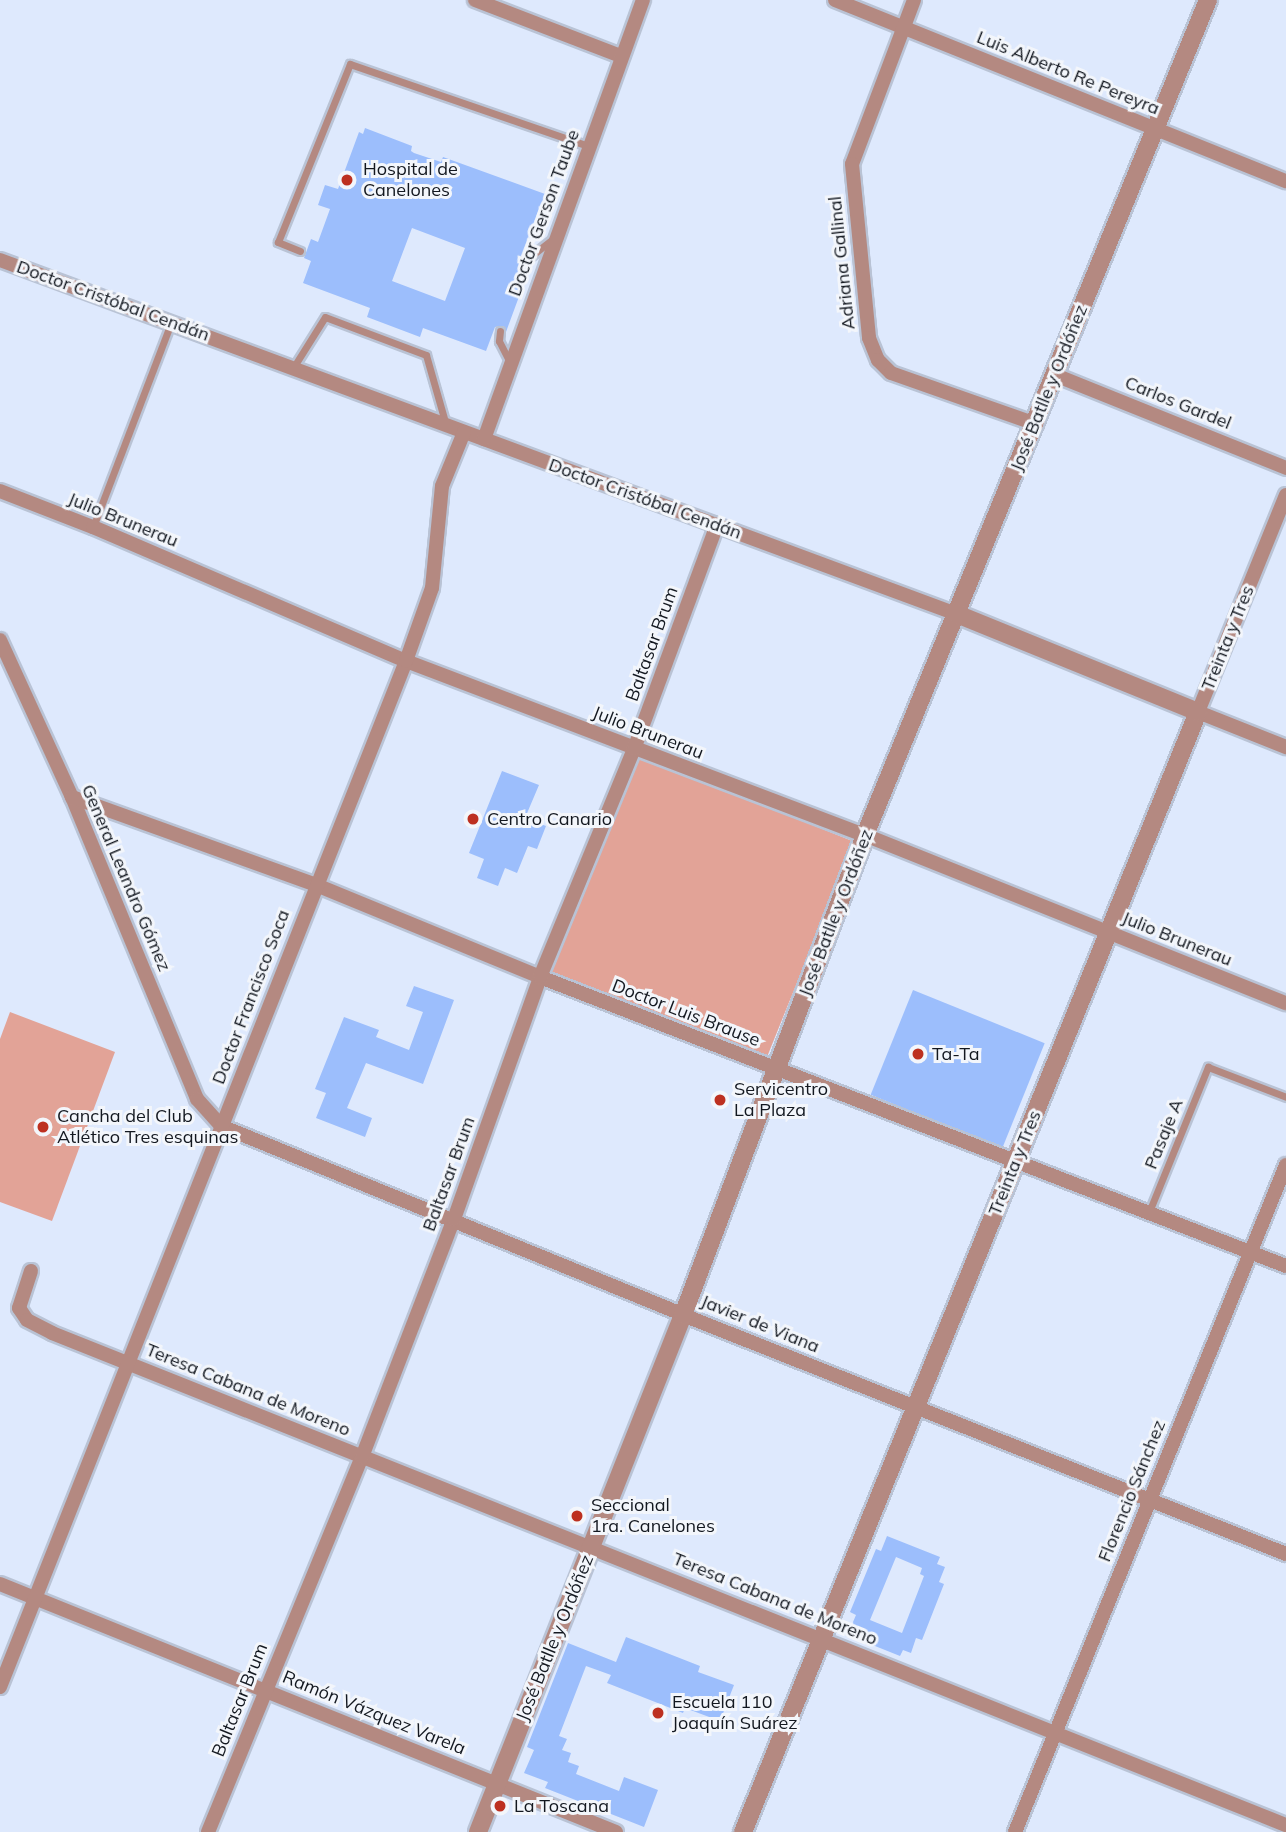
<!DOCTYPE html>
<meta charset="utf-8">
<style>
body{margin:0}
#map{position:relative;width:1286px;height:1832px;overflow:hidden;background:#dee9fd;font-family:Mulish,sans-serif}
div>[style]{position:absolute}
[style*='--x']{left:calc(var(--x)*1px);top:calc(var(--y)*1px);width:calc(var(--w)*1px);rotate:calc(var(--a)*1deg)}
.green>*{inset:0;background:#e2a397;transform-origin:0 0}
.building>*{inset:0;background:#9cbefc;transform-origin:0 0}
.roads{filter:drop-shadow(2px 0 #b9c3d5) drop-shadow(-2px 0 #b9c3d5) drop-shadow(0 2px #b9c3d5) drop-shadow(0 -2px #b9c3d5)}
.service>*{height:7px;margin:-3.5px;padding:0 3.5px;transform-origin:3.5px;border-radius:3.5px;background:#b48981}
.minor>*{height:14px;margin:-7px;padding:0 7px;transform-origin:7px;border-radius:7px;background:#b48981}
.tertiary>*{height:18px;margin:-9px;padding:0 9px;transform-origin:9px;border-radius:9px;background:#b48981}
.dots>*{width:19px;height:19px;translate:-50% -50%;box-sizing:border-box;border:4px solid #f3f6fb;border-radius:50%}
span{translate:-50% -50%;white-space:nowrap;text-align:center;line-height:1.15;-webkit-text-stroke:6px #f3f6fb;paint-order:stroke}
.street-label{font-size:18px;color:#131820}
.poi-label{font-size:18px;color:#131820}
.left{translate:0 -50%;text-align:left}
</style>
<div id="map">
<div class="green">
<i style="left:637px;top:754px;width:234px;height:237px;rotate:22deg"></i>
<i style="clip-path:polygon(10px 1012px,115px 1052px,52px 1221px,0 1202px,0 1039px)"></i>
</div>
<div class="building">
<i style="clip-path:polygon(evenodd,365px 128px,412px 146px,411px 151px,414px 153px,441px 162px,443px 157px,545px 194px,520px 258px,523px 265px,531px 264px,506px 332px,503px 326px,495px 327px,486px 351px,423px 328px,420px 337px,367px 317px,370px 308px,303px 283px,311px 261px,304px 258px,311px 239px,318px 242px,330px 209px,318px 205px,325px 185px,338px 189px,359px 132px,363px 134px,365px 128px,412px 228px,465px 248px,445px 301px,392px 281px,412px 228px)"></i>
<i style="clip-path:polygon(502px 771px,539px 785px,525px 818px,546px 826px,537px 849px,528px 846px,517px 873px,505px 868px,498px 886px,477px 878px,484px 859px,469px 853px)"></i>
<i style="clip-path:polygon(414px 986px,454px 1000px,423px 1084px,366px 1063px,347px 1108px,372px 1118px,365px 1137px,316px 1118px,326px 1093px,315px 1089px,344px 1017px,379px 1030px,376px 1037px,409px 1050px,423px 1012px,406px 1006px)"></i>
<i style="left:913px;top:990px;width:142px;height:113px;rotate:22deg"></i>
<i style="clip-path:polygon(evenodd,887px 1536px,940px 1557px,937px 1564px,945px 1567px,939px 1582px,944px 1584px,922px 1640px,916px 1638px,911px 1653px,903px 1650px,900px 1656px,855px 1638px,857px 1632px,850px 1629px,856px 1615px,850px 1612px,876px 1549px,881px 1551px,887px 1536px,896px 1557px,922px 1568px,920px 1574px,924px 1576px,902px 1633px,870px 1620px,896px 1557px)"></i>
<i style="clip-path:polygon(626px 1637px,700px 1666px,698px 1672px,734px 1685px,720px 1721px,685px 1708px,683px 1713px,607px 1683px,611px 1675px,586px 1666px,559px 1736px,567px 1739px,562px 1750px,571px 1753px,568px 1762px,579px 1766px,576px 1774px,619px 1791px,624px 1777px,658px 1790px,644px 1827px,545px 1788px,548px 1782px,524px 1773px,534px 1750px,527px 1747px,568px 1643px,616px 1662px)"></i>
</div>
<div class="roads">
<div class="service">
<i style="--x:300;--y:251;--w:24;--a:-158"></i>
<i style="--x:278;--y:242;--w:192;--a:-68"></i>
<i style="--x:350;--y:64;--w:252;--a:19"></i>
<i style="--x:526;--y:260;--w:36;--a:-38"></i>
<i style="--x:500;--y:331;--w:10;--a:96"></i>
<i style="--x:499;--y:341;--w:25;--a:63"></i>
<i style="--x:293;--y:368;--w:60;--a:-57.9"></i>
<i style="--x:325;--y:317;--w:108;--a:20.6"></i>
<i style="--x:426;--y:355;--w:73;--a:74.1"></i>
<i style="--x:93;--y:527;--w:218;--a:-69.1"></i>
<i style="--x:1149;--y:1212;--w:157;--a:-67.9"></i>
<i style="--x:1208;--y:1067;--w:84;--a:21"></i>
</div>
<div class="minor">
<i style="--x:475;--y:0;--w:156;--a:21"></i>
<i style="--x:835;--y:0;--w:486;--a:21.9"></i>
<i style="--x:914;--y:0;--w:175;--a:110.7"></i>
<i style="--x:852;--y:164;--w:175;--a:84.4"></i>
<i style="--x:869;--y:338;--w:24;--a:68"></i>
<i style="--x:878;--y:360;--w:18;--a:45"></i>
<i style="--x:891;--y:373;--w:154;--a:19.4"></i>
<i style="--x:0;--y:260;--w:1017;--a:20.31"></i>
<i style="--x:1055;--y:375;--w:249;--a:21.9"></i>
<i style="--x:484;--y:439;--w:467;--a:-70.1"></i>
<i style="--x:0;--y:491;--w:100;--a:21.2"></i>
<i style="--x:93;--y:527;--w:340;--a:23.2"></i>
<i style="--x:406;--y:661;--w:491;--a:20.8"></i>
<i style="--x:865;--y:835;--w:453;--a:21.8"></i>
<i style="--x:1286;--y:495;--w:234;--a:112.1"></i>
<i style="--x:1198;--y:712;--w:95;--a:21.7"></i>
<i style="--x:0;--y:640;--w:173;--a:65.4"></i>
<i style="--x:72;--y:797;--w:327;--a:67.5"></i>
<i style="--x:197;--y:1099;--w:36;--a:48"></i>
<i style="--x:221;--y:1126;--w:499;--a:22.2"></i>
<i style="--x:683;--y:1315;--w:649;--a:21.62"></i>
<i style="--x:72;--y:797;--w:259;--a:19.8"></i>
<i style="--x:316;--y:885;--w:242;--a:22.3"></i>
<i style="--x:540;--y:977;--w:800;--a:21.18"></i>
<i style="--x:31;--y:1271;--w:39;--a:108"></i>
<i style="--x:19;--y:1308;--w:14;--a:56"></i>
<i style="--x:27;--y:1320;--w:28;--a:27"></i>
<i style="--x:52;--y:1333;--w:1328;--a:21.74"></i>
<i style="--x:0;--y:1584;--w:664;--a:21.93"></i>
<i style="--x:0;--y:1687;--w:1103;--a:-68.41"></i>
<i style="--x:406;--y:661;--w:77;--a:-70.4"></i>
<i style="--x:432;--y:588;--w:102;--a:-84.4"></i>
<i style="--x:442;--y:486;--w:58;--a:-67.8"></i>
<i style="--x:208;--y:1832;--w:405;--a:-67.7"></i>
<i style="--x:362;--y:1457;--w:255;--a:-68.9"></i>
<i style="--x:454;--y:1219;--w:257;--a:-70.4"></i>
<i style="--x:540;--y:977;--w:247;--a:-67.6"></i>
<i style="--x:634;--y:749;--w:239;--a:-69.7"></i>
<i style="--x:1015;--y:1832;--w:720;--a:-67.89"></i>
</div>
<div class="tertiary">
<i style="--x:478;--y:1832;--w:556;--a:-68.37"></i>
<i style="--x:683;--y:1315;--w:513;--a:-69.23"></i>
<i style="--x:865;--y:835;--w:903;--a:-67.67"></i>
<i style="--x:743;--y:1832;--w:1209;--a:-67.89"></i>
<i style="--x:1198;--y:712;--w:263;--a:-157.9"></i>
</div>
</div>
<div class="dots">
<i style="left:347px;top:180px;background:#bd3020"></i>
<i style="left:473px;top:819px;background:#bd3020"></i>
<i style="left:918px;top:1054px;background:#bd3020"></i>
<i style="left:720px;top:1100px;background:#bd3020"></i>
<i style="left:43px;top:1127px;background:#bd3020"></i>
<i style="left:577px;top:1516px;background:#bd3020"></i>
<i style="left:658px;top:1713px;background:#bd3020"></i>
<i style="left:500px;top:1806px;background:#bd3020"></i>
</div>
<div class="street-label">
<span style="left:1068px;top:73px;rotate:22deg">Luis Alberto Re Pereyra</span>
<span style="left:544px;top:213px;rotate:-70deg">Doctor Gerson Taube</span>
<span style="left:842px;top:263px;rotate:-96deg">Adriana Gallinal</span>
<span style="left:113px;top:301px;rotate:20deg">Doctor Cristóbal Cendán</span>
<span style="left:1049px;top:388px;rotate:-68deg">José Batlle y Ordóñez</span>
<span style="left:1178px;top:403px;rotate:22deg">Carlos Gardel</span>
<span style="left:645px;top:499px;rotate:20deg">Doctor Cristóbal Cendán</span>
<span style="left:123px;top:520px;rotate:22deg">Julio Brunerau</span>
<span style="left:1228px;top:638px;rotate:-68deg">Treinta y Tres</span>
<span style="left:652px;top:644px;rotate:-70deg">Baltasar Brum</span>
<span style="left:648px;top:733px;rotate:21deg">Julio Brunerau</span>
<span style="left:126px;top:878px;rotate:67deg">General Leandro Gómez</span>
<span style="left:836px;top:913px;rotate:-69deg">José Batlle y Ordóñez</span>
<span style="left:1177px;top:939px;rotate:22deg">Julio Brunerau</span>
<span style="left:251px;top:997px;rotate:-69deg">Doctor Francisco Soca</span>
<span style="left:686px;top:1013px;rotate:21deg">Doctor Luis Brause</span>
<span style="left:1164px;top:1134px;rotate:-68deg">Pasaje A</span>
<span style="left:1015px;top:1163px;rotate:-68deg">Treinta y Tres</span>
<span style="left:449px;top:1174px;rotate:-70deg">Baltasar Brum</span>
<span style="left:760px;top:1324px;rotate:22deg">Javier de Viana</span>
<span style="left:248px;top:1390px;rotate:22deg">Teresa Cabana de Moreno</span>
<span style="left:1132px;top:1491px;rotate:-68deg">Florencio Sánchez</span>
<span style="left:775px;top:1599px;rotate:22deg">Teresa Cabana de Moreno</span>
<span style="left:555px;top:1638px;rotate:-68deg">José Batlle y Ordóñez</span>
<span style="left:240px;top:1700px;rotate:-68deg">Baltasar Brum</span>
<span style="left:374px;top:1713px;rotate:22deg">Ramón Vázquez Varela</span>
</div>
<div class="poi-label">
<span class="left" style="left:363px;top:180px">Hospital de<br>Canelones</span>
<span class="left" style="left:487px;top:819px">Centro Canario</span>
<span class="left" style="left:932px;top:1054px">Ta-Ta</span>
<span class="left" style="left:734px;top:1100px">Servicentro<br>La Plaza</span>
<span class="left" style="left:57px;top:1127px">Cancha del Club<br>Atlético Tres esquinas</span>
<span class="left" style="left:591px;top:1516px">Seccional<br>1ra. Canelones</span>
<span class="left" style="left:672px;top:1713px">Escuela 110<br>Joaquín Suárez</span>
<span class="left" style="left:514px;top:1806px">La Toscana</span>
</div>
</div>
